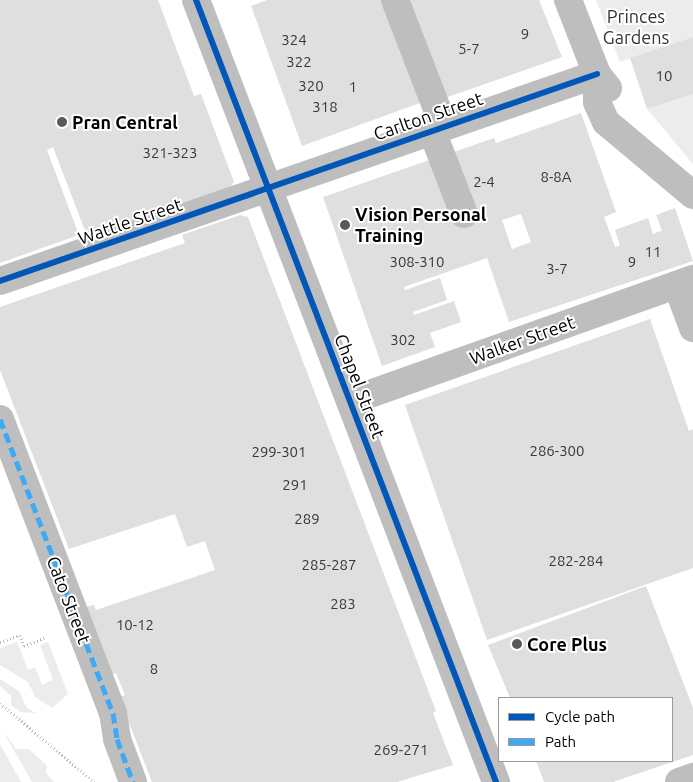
<!DOCTYPE html>
<style>
body{margin:0}
#map{position:relative;width:693px;height:782px;overflow:hidden;background:#fff;font-family:Ubuntu,sans-serif}
div>[style]{position:absolute}
[style*='--x']{left:calc(var(--x)*1px);top:calc(var(--y)*1px);width:calc(var(--w)*1px);rotate:calc(var(--a)*1deg)}
.green>*{inset:0;background:#ececec}
.building>*{inset:0;background:#dfdfdf}
.path>*{height:3px;margin-top:-1.5px;transform-origin:0;background:repeating-linear-gradient(90deg,#b9b9b9 0 1px,transparent 0 3.5px)}
.minor>*{height:28px;margin:-14px;padding:0 14px;transform-origin:14px;border-radius:14px;background:#bebebe}
.tram>*{height:1px;margin:-0.5px;padding:0 0.5px;transform-origin:0.5px;border-radius:0.5px;background:#bebebe}
.quiet>*{height:5px;margin-top:-2.5px;transform-origin:0;background:repeating-linear-gradient(90deg,#3fa9f5 0 10px,transparent 0 15px)}
.cycleway>*{height:6px;margin:-3px;padding:0 3px;transform-origin:3px;border-radius:3px;background:#0057b8}
.dots>*{width:14px;height:14px;translate:-50% -50%;box-sizing:border-box;border:2px solid #fff;border-radius:50%}
span{translate:-50% -50%;white-space:nowrap;text-align:center;line-height:1.15;-webkit-text-stroke:4px #fff;paint-order:stroke}
.number-label{font-size:15px;color:#383838}
.number-label span{-webkit-text-stroke-width:0}
.park-label{font-size:18px;color:#333}
.street-label{font-size:18px;color:#000}
.poi-label{font-size:18px;color:#000;font-weight:700}
.left{translate:0 -50%;text-align:left}
.legend{position:absolute;left:498px;top:697px;width:175px;height:65px;box-sizing:border-box;background:#fff;border:1px solid #999;margin:0;padding:6px 9px;list-style:none;font-size:15px;color:#000}
.legend li{display:flex;align-items:center;gap:10px;height:25px}
.legend b{width:25px;border:1px solid #999}
</style>
<div id="map">
<div class="green">
<i style="clip-path:polygon(596px 0,693px 0,693px 37px,620px 62px)"></i>
<i style="clip-path:polygon(693px 94px,693px 164px,647px 109px)"></i>
<i style="clip-path:polygon(17px 642px,28px 670px,35px 667px,42px 685px,53px 680px,40px 645px,48px 642px,68px 694px,52px 708px,35px 697px,28px 682px,0 665px,0 648px)"></i>
<i style="clip-path:polygon(0 679px,19px 691px,27px 708px,36px 713px,20px 712px,11px 705px,11px 696px,0 686px)"></i>
<i style="clip-path:polygon(3px 731px,16px 749px,29px 749px,47px 766px,46px 773px,54px 782px,32px 782px)"></i>
<i style="clip-path:polygon(0 744px,21px 782px,0 782px)"></i>
</div>
<div class="building">
<i style="clip-path:polygon(0 0,158px 0,194px 96px,201px 94px,234px 182px,223px 196px,87px 236px,53px 147px,47px 150px,79px 235px,0 263px)"></i>
<i style="clip-path:polygon(267px 0,392px 0,428px 100px,302px 146px,251px 6px)"></i>
<i style="clip-path:polygon(405px 0,539px 0,562px 57px,442px 99px)"></i>
<i style="clip-path:polygon(693px 37px,693px 94px,647px 109px,630px 58px)"></i>
<i style="clip-path:polygon(evenodd,581px 113px,616px 212px,604px 217px,615px 247px,620px 245px,615px 230px,648px 218px,653px 234px,658px 232px,662px 231px,656px 215px,675px 208px,693px 261px,509px 322px,487px 258px,404px 287px,405px 290px,440px 278px,447px 300px,413px 312px,414px 315px,454px 301px,461px 322px,430px 333px,435px 347px,382px 366px,323px 197px,438px 157px,461px 225px,477px 220px,448px 154px,494px 138px,496px 143px,581px 113px,521px 214px,531px 242px,512px 249px,502px 220px,521px 214px)"></i>
<i style="clip-path:polygon(240px 215px,248px 217px,436px 711px,433px 713px,453px 765px,397px 782px,152px 782px,119px 697px,125px 695px,116px 673px,111px 675px,84px 607px,94px 605px,96px 610px,215px 570px,205px 541px,187px 547px,175px 514px,69px 549px,0 370px,0 307px,185px 243px,182px 235px)"></i>
<i style="clip-path:polygon(650px 319px,689px 431px,693px 429px,693px 568px,487px 640px,405px 405px)"></i>
<i style="clip-path:polygon(646px 586px,693px 708px,693px 755px,613px 782px,544px 782px,536px 761px,672px 761px,672px 698px,510px 698px,488px 645px)"></i>
</div>
<div class="path">
<i style="--x:0;--y:642;--w:21;--a:-19"></i>
<i style="--x:20;--y:635;--w:12;--a:70"></i>
<i style="--x:24;--y:646;--w:24;--a:-22"></i>
<i style="--x:0;--y:703;--w:123;--a:40"></i>
</div>
<div class="minor">
<i style="--x:196;--y:0;--w:838;--a:69.01"></i>
<i style="--x:395;--y:0;--w:136;--a:68.9"></i>
<i style="--x:568;--y:0;--w:79;--a:68.6"></i>
<i style="--x:597;--y:74;--w:18;--a:52"></i>
<i style="--x:597;--y:74;--w:28;--a:90"></i>
<i style="--x:597;--y:102;--w:22;--a:66"></i>
<i style="--x:606;--y:122;--w:114;--a:40"></i>
<i style="--x:432;--y:131;--w:89;--a:68.9"></i>
<i style="--x:0;--y:281;--w:632;--a:-19.12"></i>
<i style="--x:677;--y:285;--w:46;--a:69.6"></i>
<i style="--x:350;--y:401;--w:364;--a:-19.6"></i>
<i style="--x:0;--y:419;--w:315;--a:69"></i>
<i style="--x:113;--y:713;--w:26;--a:81"></i>
<i style="--x:117;--y:739;--w:46;--a:69.6"></i>
<i style="--x:679;--y:782;--w:15;--a:-20"></i>
</div>
<div class="tram">
<i style="--x:188;--y:0;--w:838;--a:69.01"></i>
<i style="--x:204;--y:0;--w:838;--a:69.01"></i>
</div>
<div class="quiet">
<i style="--x:0;--y:419;--w:315;--a:69"></i>
<i style="--x:113;--y:713;--w:26;--a:81"></i>
<i style="--x:117;--y:739;--w:46;--a:69.6"></i>
</div>
<div class="cycleway">
<i style="--x:196;--y:0;--w:838;--a:69.01"></i>
<i style="--x:0;--y:281;--w:632;--a:-19.12"></i>
</div>
<div class="dots">
<i style="left:62px;top:122px;background:#595959"></i>
<i style="left:345px;top:225px;background:#595959"></i>
<i style="left:517px;top:644px;background:#595959"></i>
</div>
<div class="number-label">
<span style="left:525px;top:34px">9</span>
<span style="left:294px;top:40px">324</span>
<span style="left:469px;top:49px">5-7</span>
<span style="left:299px;top:62px">322</span>
<span style="left:664px;top:76px">10</span>
<span style="left:311px;top:86px">320</span>
<span style="left:353px;top:87px">1</span>
<span style="left:325px;top:107px">318</span>
<span style="left:170px;top:153px">321-323</span>
<span style="left:556px;top:177px">8-8A</span>
<span style="left:484px;top:182px">2-4</span>
<span style="left:653px;top:252px">11</span>
<span style="left:417px;top:262px">308-310</span>
<span style="left:632px;top:262px">9</span>
<span style="left:557px;top:269px">3-7</span>
<span style="left:403px;top:340px">302</span>
<span style="left:557px;top:451px">286-300</span>
<span style="left:279px;top:452px">299-301</span>
<span style="left:295px;top:485px">291</span>
<span style="left:307px;top:519px">289</span>
<span style="left:576px;top:561px">282-284</span>
<span style="left:329px;top:565px">285-287</span>
<span style="left:343px;top:604px">283</span>
<span style="left:135px;top:625px">10-12</span>
<span style="left:154px;top:669px">8</span>
<span style="left:401px;top:750px">269-271</span>
</div>
<div class="park-label">
<span style="left:636px;top:27px">Princes<br>Gardens</span>
</div>
<div class="street-label">
<span style="left:428px;top:116px;rotate:-19deg">Carlton Street</span>
<span style="left:130px;top:221px;rotate:-19deg">Wattle Street</span>
<span style="left:522px;top:340px;rotate:-20deg">Walker Street</span>
<span style="left:360px;top:386px;rotate:69deg">Chapel Street</span>
<span style="left:69px;top:600px;rotate:69deg">Cato Street</span>
</div>
<div class="poi-label">
<span class="left" style="left:72px;top:122px">Pran Central</span>
<span class="left" style="left:355px;top:225px">Vision Personal<br>Training</span>
<span class="left" style="left:527px;top:644px">Core Plus</span>
</div>
<ul class="legend">
<li><b style="height:6px;background:#0057b8"></b>Cycle path</li>
<li><b style="height:6px;background:#3fa9f5"></b>Path</li>
</ul>
</div>
